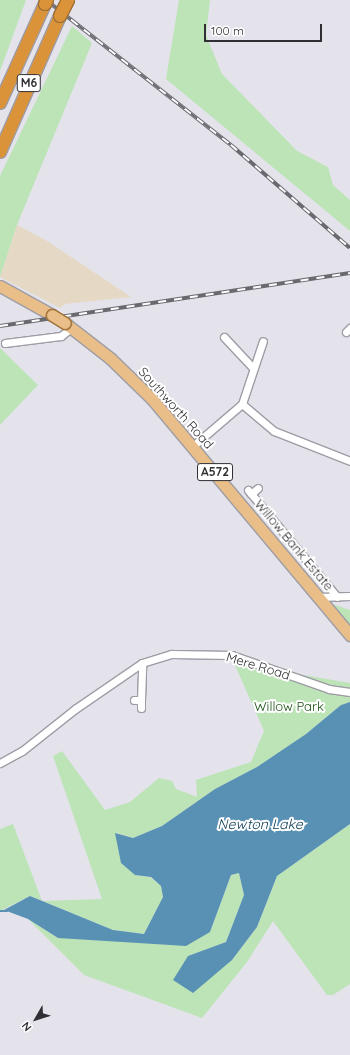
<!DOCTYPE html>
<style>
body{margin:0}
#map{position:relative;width:350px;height:1055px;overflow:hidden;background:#e4e3ec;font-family:Quicksand,sans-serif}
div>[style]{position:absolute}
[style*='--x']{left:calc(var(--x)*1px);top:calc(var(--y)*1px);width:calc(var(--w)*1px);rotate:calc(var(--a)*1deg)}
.commercial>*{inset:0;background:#e5d9c5}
.green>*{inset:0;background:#bce4b7}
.water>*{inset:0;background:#5991b5}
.stream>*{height:2.5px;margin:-1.25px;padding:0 1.25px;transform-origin:1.25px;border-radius:1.25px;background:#5991b5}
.roads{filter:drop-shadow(1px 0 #9e9da6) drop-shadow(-1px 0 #9e9da6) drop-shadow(0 1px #9e9da6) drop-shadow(0 -1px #9e9da6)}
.street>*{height:7px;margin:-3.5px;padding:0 3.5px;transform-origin:3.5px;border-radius:3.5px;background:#fff}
.primary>*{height:11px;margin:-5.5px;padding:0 5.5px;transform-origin:5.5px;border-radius:5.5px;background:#e9be88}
.highway>*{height:12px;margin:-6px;padding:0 6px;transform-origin:6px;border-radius:6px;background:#da9339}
.rail>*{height:4px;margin-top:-2px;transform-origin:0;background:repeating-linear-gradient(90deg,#fff 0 8px,#6a696f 0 16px);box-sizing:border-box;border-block:1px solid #6a696f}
.bridges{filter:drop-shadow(1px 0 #9e7037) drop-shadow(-1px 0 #9e7037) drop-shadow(0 1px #9e7037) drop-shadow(0 -1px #9e7037)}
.primary-bridge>*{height:11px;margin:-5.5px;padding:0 5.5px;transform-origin:5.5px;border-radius:5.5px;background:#e9be88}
.highway-bridge>*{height:12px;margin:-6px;padding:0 6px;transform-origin:6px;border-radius:6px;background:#da9339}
span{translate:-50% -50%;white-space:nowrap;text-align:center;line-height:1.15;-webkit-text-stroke:4px #fff;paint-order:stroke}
.shield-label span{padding:1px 3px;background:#fff;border:1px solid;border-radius:3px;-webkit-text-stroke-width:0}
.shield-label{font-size:12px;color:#302f33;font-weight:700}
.street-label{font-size:13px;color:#302f33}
.park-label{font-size:13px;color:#154d0e}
.water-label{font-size:14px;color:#063750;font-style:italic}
.north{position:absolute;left:16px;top:999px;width:40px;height:40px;-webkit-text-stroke:3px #fff;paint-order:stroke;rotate:231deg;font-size:11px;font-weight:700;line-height:16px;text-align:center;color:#302f33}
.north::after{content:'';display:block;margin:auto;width:14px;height:18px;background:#302f33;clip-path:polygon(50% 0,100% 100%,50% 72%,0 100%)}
.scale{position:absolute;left:204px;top:24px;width:118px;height:18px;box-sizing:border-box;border:2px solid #302f33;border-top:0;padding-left:5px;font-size:12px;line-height:14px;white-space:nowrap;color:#302f33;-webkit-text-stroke:3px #fff;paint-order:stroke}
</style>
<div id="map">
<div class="commercial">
<i style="clip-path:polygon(17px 225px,47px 241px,131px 297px,65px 304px,60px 308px,0 277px)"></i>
</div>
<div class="green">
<i style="clip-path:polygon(0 0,26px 0,0 71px)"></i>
<i style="clip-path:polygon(179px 0,210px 0,206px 35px,222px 74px,297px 151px,328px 167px,333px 185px,350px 200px,350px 231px,166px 79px)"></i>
<i style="clip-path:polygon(72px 26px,92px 43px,17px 225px,0 277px,0 176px)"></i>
<i style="clip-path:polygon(0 348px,38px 385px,0 425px)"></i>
<i style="clip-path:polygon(329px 603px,350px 610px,350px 627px)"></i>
<i style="clip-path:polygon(234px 663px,350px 683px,350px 702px,341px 705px,306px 734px,257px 767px,215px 789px,162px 826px,133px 838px,116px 833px,135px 875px,150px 877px,161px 886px,163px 897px,144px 934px,113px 930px,30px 896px,0 911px,0 829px,13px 824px,42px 901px,102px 899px,53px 756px,62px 751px,105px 810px,130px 802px,159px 778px,172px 781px,176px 789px,197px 797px,196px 780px,251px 762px,264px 731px)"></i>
<i style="clip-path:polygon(350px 824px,350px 984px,333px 995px,327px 995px,273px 921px,247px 962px,202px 1018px,84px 975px,28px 919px,58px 938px,210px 932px,231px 875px,239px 873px,244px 895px,226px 942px,188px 956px,232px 960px,257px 927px,277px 876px)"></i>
</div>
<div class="water">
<i style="clip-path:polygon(350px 702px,350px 824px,277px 876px,257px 927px,232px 960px,193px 993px,173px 980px,188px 956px,226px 942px,244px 895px,239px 873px,231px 875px,210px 932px,186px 946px,58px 938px,28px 919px,4px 910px,30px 896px,113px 930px,144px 934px,163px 897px,161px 886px,151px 877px,135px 875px,121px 863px,115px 833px,133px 838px,162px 826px,215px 789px,257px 767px,306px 734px,341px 705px)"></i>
</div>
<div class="stream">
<i style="--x:0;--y:911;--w:7;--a:0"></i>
</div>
<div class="roads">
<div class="street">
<i style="--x:346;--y:332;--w:6;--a:-45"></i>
<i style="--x:224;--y:337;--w:42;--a:46.9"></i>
<i style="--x:5;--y:343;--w:56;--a:-7.1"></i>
<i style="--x:61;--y:336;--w:13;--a:-39"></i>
<i style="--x:242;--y:404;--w:42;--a:40.2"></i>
<i style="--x:274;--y:431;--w:82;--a:21.5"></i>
<i style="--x:193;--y:446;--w:65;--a:-40.6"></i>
<i style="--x:242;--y:404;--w:66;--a:-71.6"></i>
<i style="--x:248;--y:490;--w:139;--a:50.2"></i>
<i style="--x:251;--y:494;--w:9;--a:-41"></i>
<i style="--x:318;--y:597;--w:32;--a:-2"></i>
<i style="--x:134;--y:700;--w:7;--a:0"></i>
<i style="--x:141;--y:700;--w:8;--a:90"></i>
<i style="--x:141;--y:700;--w:37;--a:-88"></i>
<i style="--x:0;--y:763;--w:25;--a:-29"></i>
<i style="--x:22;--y:751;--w:68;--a:-38.4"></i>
<i style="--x:75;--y:709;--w:81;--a:-34.5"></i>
<i style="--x:142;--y:663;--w:31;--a:-17"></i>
<i style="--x:172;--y:654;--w:60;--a:1"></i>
<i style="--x:232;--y:655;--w:103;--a:19.3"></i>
<i style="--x:329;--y:689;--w:21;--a:8"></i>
</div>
<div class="primary">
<i style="--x:0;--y:286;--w:60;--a:29.1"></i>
<i style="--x:65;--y:323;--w:58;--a:38"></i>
<i style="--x:111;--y:359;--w:57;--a:44.3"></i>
<i style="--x:152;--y:399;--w:308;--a:50"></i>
</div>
<div class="highway">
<i style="--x:0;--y:103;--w:109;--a:-65.6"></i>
<i style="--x:0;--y:152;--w:149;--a:-66.2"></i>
</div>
</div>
<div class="rail">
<i style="--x:46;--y:0;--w:235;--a:38.1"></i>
<i style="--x:231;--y:145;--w:157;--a:40.9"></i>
<i style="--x:0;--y:326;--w:354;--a:-8.6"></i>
</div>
<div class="bridges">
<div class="primary-bridge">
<i style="--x:52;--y:315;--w:15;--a:32"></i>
</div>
<div class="highway-bridge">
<i style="--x:45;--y:4;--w:4;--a:-63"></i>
<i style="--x:60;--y:16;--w:18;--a:-63"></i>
</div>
</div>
<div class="shield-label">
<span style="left:29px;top:83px">M6</span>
<span style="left:215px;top:472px">A572</span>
</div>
<div class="street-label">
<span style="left:176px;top:408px;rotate:48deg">Southworth Road</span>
<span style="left:294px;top:545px;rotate:50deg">Willow Bank Estate</span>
<span style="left:258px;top:666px;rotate:17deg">Mere Road</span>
</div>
<div class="park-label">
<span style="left:289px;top:706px">Willow Park</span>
</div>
<div class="water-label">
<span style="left:260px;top:824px">Newton Lake</span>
</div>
<div class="north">N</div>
<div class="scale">100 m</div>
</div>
